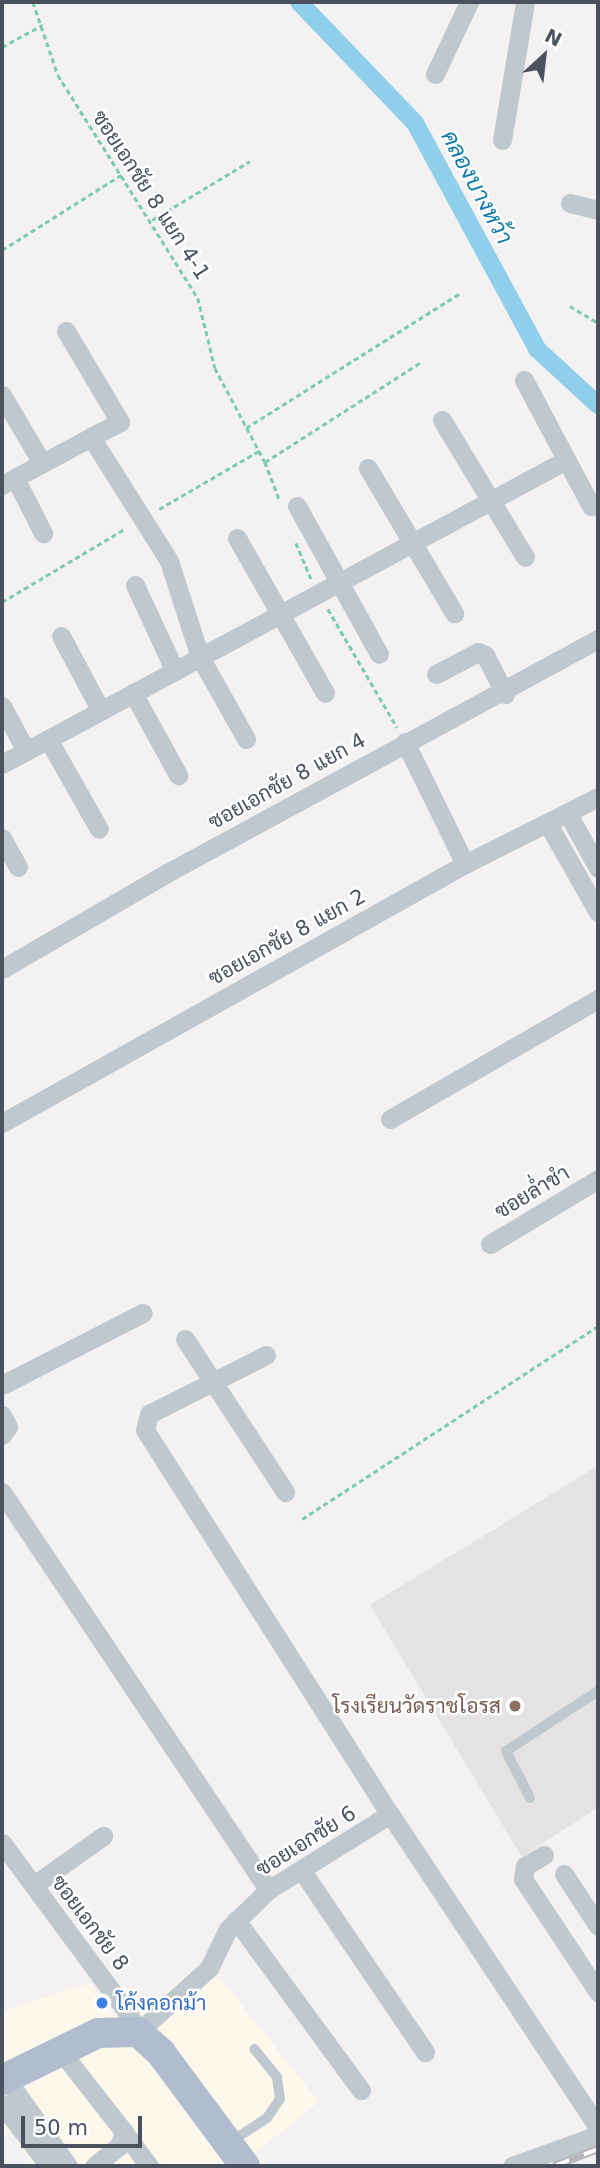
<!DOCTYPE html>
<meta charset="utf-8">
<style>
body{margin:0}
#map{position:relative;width:600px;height:2168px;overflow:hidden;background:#f3f1f1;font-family:"DejaVu Sans",Sarabun,sans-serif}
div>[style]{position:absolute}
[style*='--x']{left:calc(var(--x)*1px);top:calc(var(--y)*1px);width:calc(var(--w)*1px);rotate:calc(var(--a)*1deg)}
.commercial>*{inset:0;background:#fcf9ec}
.education>*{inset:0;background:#e4e2e3}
.canal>*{height:18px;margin:-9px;padding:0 9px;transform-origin:9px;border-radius:9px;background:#8fcfeb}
.path>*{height:2.5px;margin-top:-1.25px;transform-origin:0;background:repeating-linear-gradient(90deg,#79cdac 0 5px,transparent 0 8.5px)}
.lane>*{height:10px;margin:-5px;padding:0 5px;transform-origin:5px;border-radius:5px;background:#bfc7cf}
.street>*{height:19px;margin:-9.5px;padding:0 9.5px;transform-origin:9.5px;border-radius:9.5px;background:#bfc7cf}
.primary>*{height:30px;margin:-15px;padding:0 15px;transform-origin:15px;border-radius:15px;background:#b1bdcf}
.rail>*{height:8px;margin-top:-4px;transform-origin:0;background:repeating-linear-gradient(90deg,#fff 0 16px,#b3b5bb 0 32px);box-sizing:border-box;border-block:2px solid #b3b5bb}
.dots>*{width:19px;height:19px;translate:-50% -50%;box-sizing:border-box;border:4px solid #fff;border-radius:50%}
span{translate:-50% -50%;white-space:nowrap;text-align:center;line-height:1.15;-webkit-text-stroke:5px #fff;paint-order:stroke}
.street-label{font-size:21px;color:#49525e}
.education-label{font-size:21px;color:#785e54}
.right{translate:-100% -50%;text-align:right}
.shop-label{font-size:21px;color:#366cbe}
.left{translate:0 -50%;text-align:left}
.water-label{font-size:23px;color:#0e7bac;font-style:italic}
.frame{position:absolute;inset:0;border:4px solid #49525e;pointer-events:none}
.north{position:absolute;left:509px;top:21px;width:70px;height:70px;-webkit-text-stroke:5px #fff;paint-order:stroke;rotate:27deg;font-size:19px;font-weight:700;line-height:28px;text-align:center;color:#49525e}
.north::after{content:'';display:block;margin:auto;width:24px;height:32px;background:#49525e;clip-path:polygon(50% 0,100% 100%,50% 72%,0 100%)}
.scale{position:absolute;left:21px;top:2116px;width:121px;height:32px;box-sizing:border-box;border:4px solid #49525e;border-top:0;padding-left:9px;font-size:21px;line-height:24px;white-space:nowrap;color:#49525e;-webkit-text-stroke:5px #fff;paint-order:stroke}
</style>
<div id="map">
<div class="commercial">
<i style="clip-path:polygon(205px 1959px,319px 2102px,251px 2156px,259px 2166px,164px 2166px,160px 2160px,150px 2166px,34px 2166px,10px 2132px,2px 2136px,2px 2012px,90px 1983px,117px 2018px,142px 2013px)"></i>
</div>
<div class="education">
<i style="clip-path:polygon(598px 1466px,598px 1807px,522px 1857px,370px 1605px)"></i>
</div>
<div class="canal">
<i style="--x:299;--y:2;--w:168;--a:46.2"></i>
<i style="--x:415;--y:123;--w:257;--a:61.6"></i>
<i style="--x:537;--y:349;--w:83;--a:42.6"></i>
</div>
<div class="path">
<i style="--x:33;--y:2;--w:77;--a:71.1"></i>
<i style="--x:58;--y:75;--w:263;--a:57.9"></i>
<i style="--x:198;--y:298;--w:72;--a:76.3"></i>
<i style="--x:215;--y:368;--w:106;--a:62"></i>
<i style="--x:265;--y:462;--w:42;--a:69"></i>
<i style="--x:2;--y:47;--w:46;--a:-28.8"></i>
<i style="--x:152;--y:220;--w:114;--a:-31"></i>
<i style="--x:2;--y:250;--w:141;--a:-32.2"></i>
<i style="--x:570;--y:306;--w:33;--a:31"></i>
<i style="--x:246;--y:428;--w:253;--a:-32.2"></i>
<i style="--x:265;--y:462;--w:184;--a:-32.6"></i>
<i style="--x:159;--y:509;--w:116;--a:-30.1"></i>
<i style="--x:296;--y:543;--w:39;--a:67"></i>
<i style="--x:2;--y:602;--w:144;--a:-30.8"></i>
<i style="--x:328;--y:609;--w:137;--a:59.7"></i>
<i style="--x:302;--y:1519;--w:353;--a:-33.1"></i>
</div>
<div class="lane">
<i style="--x:530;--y:1798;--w:53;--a:-117.1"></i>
<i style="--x:506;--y:1751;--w:110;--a:-33.1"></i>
<i style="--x:230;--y:2142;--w:44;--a:-33"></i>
<i style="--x:267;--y:2118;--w:23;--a:-56"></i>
<i style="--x:280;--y:2099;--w:22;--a:-98"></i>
<i style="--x:277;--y:2077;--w:36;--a:-129"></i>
</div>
<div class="street">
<i style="--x:435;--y:74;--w:80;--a:-64.7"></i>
<i style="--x:502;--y:140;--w:140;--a:-80.5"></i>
<i style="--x:570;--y:203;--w:29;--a:14"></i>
<i style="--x:66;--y:331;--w:106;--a:59.3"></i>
<i style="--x:120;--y:422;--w:33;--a:153"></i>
<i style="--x:524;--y:380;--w:143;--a:62"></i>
<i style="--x:2;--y:395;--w:79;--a:59.5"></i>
<i style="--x:442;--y:420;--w:160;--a:58.8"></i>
<i style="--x:368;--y:468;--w:169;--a:59.3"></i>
<i style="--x:15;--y:478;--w:62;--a:63"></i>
<i style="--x:2;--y:485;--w:101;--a:-28.3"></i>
<i style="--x:91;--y:437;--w:146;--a:57.8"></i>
<i style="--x:169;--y:561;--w:101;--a:72.1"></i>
<i style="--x:200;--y:657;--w:94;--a:60.7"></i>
<i style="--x:297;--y:506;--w:169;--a:61"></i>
<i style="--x:237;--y:538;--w:178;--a:60.4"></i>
<i style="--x:135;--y:585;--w:95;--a:65.1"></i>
<i style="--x:61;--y:636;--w:85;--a:61.9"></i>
<i style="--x:436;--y:674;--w:47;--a:-27.6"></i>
<i style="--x:478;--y:652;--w:8;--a:23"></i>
<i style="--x:485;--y:655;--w:44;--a:62.9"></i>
<i style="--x:133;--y:693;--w:94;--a:61.2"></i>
<i style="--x:2;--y:706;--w:51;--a:61.9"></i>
<i style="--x:48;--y:739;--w:103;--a:60.5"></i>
<i style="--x:405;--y:742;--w:136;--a:63.8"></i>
<i style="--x:2;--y:764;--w:641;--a:-28.32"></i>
<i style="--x:568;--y:814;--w:62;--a:60.9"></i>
<i style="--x:548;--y:824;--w:101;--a:60.4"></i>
<i style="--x:2;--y:838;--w:33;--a:61"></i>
<i style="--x:2;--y:969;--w:191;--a:-30.2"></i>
<i style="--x:167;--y:873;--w:490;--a:-28.5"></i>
<i style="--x:390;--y:1119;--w:240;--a:-30"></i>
<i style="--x:2;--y:1123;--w:531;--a:-29.22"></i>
<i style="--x:465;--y:864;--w:149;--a:-26.7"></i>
<i style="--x:490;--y:1244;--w:126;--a:-31"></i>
<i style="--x:185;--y:1339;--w:183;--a:56.8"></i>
<i style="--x:266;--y:1355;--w:131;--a:153.2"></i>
<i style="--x:149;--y:1414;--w:16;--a:104"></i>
<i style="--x:145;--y:1430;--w:456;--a:57.5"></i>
<i style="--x:390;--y:1814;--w:376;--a:56.4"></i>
<i style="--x:2;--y:1385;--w:158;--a:-27.1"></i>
<i style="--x:2;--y:1415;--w:13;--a:63"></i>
<i style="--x:8;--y:1427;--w:10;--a:127"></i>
<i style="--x:2;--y:1492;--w:479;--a:56.2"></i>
<i style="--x:2;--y:1843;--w:212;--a:53.5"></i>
<i style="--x:128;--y:2013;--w:21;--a:62"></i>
<i style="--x:138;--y:2032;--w:96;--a:-42"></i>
<i style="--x:209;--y:1968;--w:43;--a:-64"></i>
<i style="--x:228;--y:1929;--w:56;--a:-44.3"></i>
<i style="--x:268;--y:1890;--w:144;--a:-31.9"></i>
<i style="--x:544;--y:1855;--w:22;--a:150"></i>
<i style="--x:525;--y:1866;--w:13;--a:99"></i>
<i style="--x:523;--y:1879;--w:136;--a:56.4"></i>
<i style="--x:302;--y:1871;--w:219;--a:55.8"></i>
<i style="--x:564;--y:1874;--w:62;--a:56.8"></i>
<i style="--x:34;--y:1885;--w:85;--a:-35.4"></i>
<i style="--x:236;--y:1920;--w:211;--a:53.7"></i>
<i style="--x:59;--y:2049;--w:105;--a:51.9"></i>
<i style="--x:124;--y:2132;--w:15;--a:110"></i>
<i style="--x:119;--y:2146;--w:32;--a:141"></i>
<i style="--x:6;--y:2078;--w:108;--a:54.8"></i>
<i style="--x:2;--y:2104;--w:78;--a:52.8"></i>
<i style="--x:124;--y:2132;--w:42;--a:53.7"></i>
<i style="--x:512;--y:2166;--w:91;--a:-19.8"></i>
</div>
<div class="primary">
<i style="--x:2;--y:2080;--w:107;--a:-26.1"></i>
<i style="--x:98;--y:2033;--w:40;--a:-1.4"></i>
<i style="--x:138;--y:2032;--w:31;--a:42"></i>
<i style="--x:161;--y:2053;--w:141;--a:53.4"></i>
</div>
<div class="rail">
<i style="--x:554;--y:2166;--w:47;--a:-21.1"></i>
</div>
<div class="dots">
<i style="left:515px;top:1706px;background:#8d6e63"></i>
<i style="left:102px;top:2003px;background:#3f7fe0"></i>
</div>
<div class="street-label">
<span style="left:151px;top:195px;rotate:57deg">ซอยเอกชัย 8 แยก 4-1</span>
<span style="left:287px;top:781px;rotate:-29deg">ซอยเอกชัย 8 แยก 4</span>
<span style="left:287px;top:937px;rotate:-29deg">ซอยเอกชัย 8 แยก 2</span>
<span style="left:532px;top:1192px;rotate:-31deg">ซอยล่ำชำ</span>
<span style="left:306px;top:1841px;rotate:-32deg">ซอยเอกชัย 6</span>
<span style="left:90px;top:1923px;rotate:53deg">ซอยเอกชัย 8</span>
</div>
<div class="education-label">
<span class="right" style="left:501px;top:1706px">โรงเรียนวัดราชโอรส</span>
</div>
<div class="shop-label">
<span class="left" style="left:116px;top:2003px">โค้งคอกม้า</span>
</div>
<div class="water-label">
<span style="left:477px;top:187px;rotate:62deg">คลองบางหว้า</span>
</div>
<div class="frame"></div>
<div class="north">N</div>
<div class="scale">50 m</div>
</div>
